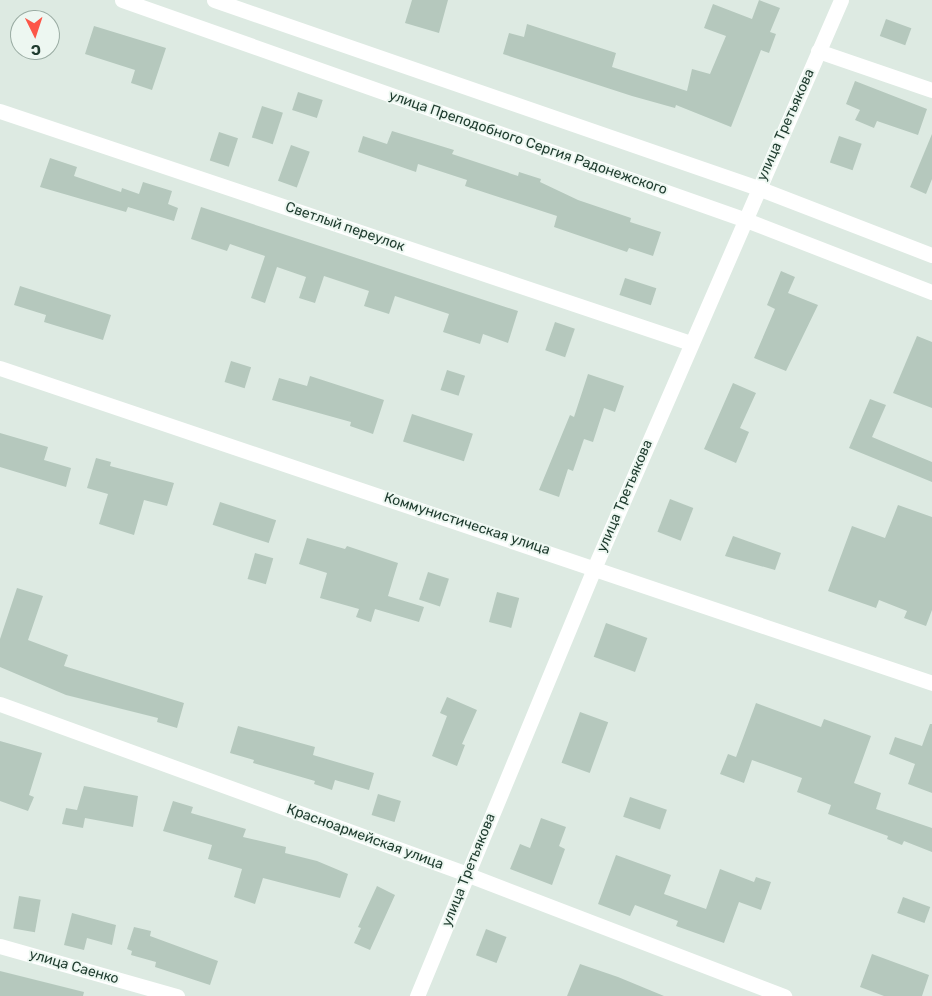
<!DOCTYPE html>
<meta charset="utf-8">
<style>
body{margin:0}
#map{position:relative;width:932px;height:996px;overflow:hidden;background:#ddeae2;font-family:Rubik,sans-serif}
div>[style]{position:absolute}
[style*='--x']{left:calc(var(--x)*1px);top:calc(var(--y)*1px);width:calc(var(--w)*1px);rotate:calc(var(--a)*1deg)}
.building>*{inset:0;background:#b5c8bd;transform-origin:0 0}
.minor>*{height:15px;margin:-7.5px;padding:0 7.5px;transform-origin:7.5px;border-radius:7.5px;background:#fff}
span{translate:-50% -50%;white-space:nowrap;text-align:center;line-height:1.15;-webkit-text-stroke:4px #edf7f1;paint-order:stroke}
.street-label{font-size:14px;color:#1e3b2e}
.north{position:absolute;left:10px;top:10px;width:50px;height:50px;box-sizing:border-box;background:#edf7f1;border:1px solid #9aaca3;border-radius:50%;rotate:176deg;font-size:14px;font-weight:700;line-height:20px;text-align:center;color:#1e3b2e}
.north::after{content:'';display:block;margin:auto;width:18px;height:22px;background:#fc5749;clip-path:polygon(50% 0,100% 100%,50% 72%,0 100%)}
</style>
<div id="map">
<div class="building">
<i style="clip-path:polygon(412px 0,448px 0,439px 33px,405px 23px)"></i>
<i style="clip-path:polygon(759px 0,780px 8px,770px 32px,776px 34px,769px 53px,761px 50px,731px 127px,676px 105px,675px 108px,632px 96px,503px 54px,509px 33px,524px 37px,527px 24px,616px 53px,612px 67px,687px 91px,692px 69px,710px 74px,726px 36px,704px 28px,713px 4px,752px 19px)"></i>
<i style="left:886px;top:19px;width:27px;height:18px;rotate:20deg"></i>
<i style="clip-path:polygon(94px 26px,166px 48px,152px 90px,131px 83px,135px 70px,85px 54px)"></i>
<i style="clip-path:polygon(855px 81px,927px 109px,918px 135px,877px 121px,874px 128px,855px 120px,860px 110px,846px 104px)"></i>
<i style="left:298px;top:92px;width:26px;height:19px;rotate:18deg"></i>
<i style="left:262px;top:106px;width:22px;height:33px;rotate:18deg"></i>
<i style="clip-path:polygon(392px 131px,454px 150px,452px 154px,518px 176px,519px 172px,541px 179px,540px 182px,578px 200px,631px 218px,630px 222px,661px 232px,653px 256px,629px 248px,627px 252px,554px 227px,557px 216px,465px 186px,467px 180px,418px 164px,416px 172px,358px 152px,363px 136px,387px 144px)"></i>
<i style="left:219px;top:132px;width:20px;height:30px;rotate:18deg"></i>
<i style="clip-path:polygon(932px 134px,932px 179px,926px 194px,910px 187px)"></i>
<i style="left:839px;top:136px;width:24px;height:28px;rotate:19deg"></i>
<i style="left:291px;top:145px;width:20px;height:38px;rotate:20deg"></i>
<i style="clip-path:polygon(50px 158px,77px 167px,74px 176px,121px 192px,122px 188px,139px 194px,143px 182px,172px 191px,168px 204px,178px 208px,174px 221px,128px 207px,126px 212px,40px 187px)"></i>
<i style="clip-path:polygon(201px 207px,518px 311px,508px 343px,483px 334px,480px 344px,443px 332px,449px 314px,395px 296px,389px 314px,364px 306px,369px 291px,324px 276px,315px 303px,299px 298px,306px 277px,277px 267px,265px 303px,251px 298px,265px 256px,230px 244px,227px 251px,191px 239px)"></i>
<i style="clip-path:polygon(781px 271px,795px 277px,788px 293px,818px 305px,786px 371px,754px 358px,775px 309px,767px 305px)"></i>
<i style="left:625px;top:278px;width:33px;height:18px;rotate:18deg"></i>
<i style="clip-path:polygon(20px 286px,111px 315px,103px 340px,44px 322px,46px 315px,14px 305px)"></i>
<i style="left:555px;top:322px;width:21px;height:30px;rotate:19deg"></i>
<i style="clip-path:polygon(917px 336px,932px 342px,932px 408px,893px 393px)"></i>
<i style="left:231px;top:361px;width:21px;height:22px;rotate:17deg"></i>
<i style="left:447px;top:370px;width:19px;height:21px;rotate:18deg"></i>
<i style="clip-path:polygon(588px 374px,624px 386px,615px 412px,604px 408px,593px 442px,584px 439px,573px 471px,568px 469px,559px 497px,539px 490px,570px 415px,574px 417px)"></i>
<i style="clip-path:polygon(310px 376px,384px 400px,373px 434px,350px 426px,351px 422px,272px 400px,279px 378px,307px 386px)"></i>
<i style="clip-path:polygon(733px 383px,756px 393px,740px 428px,749px 432px,736px 463px,704px 449px)"></i>
<i style="clip-path:polygon(870px 399px,886px 405px,872px 437px,932px 462px,932px 482px,849px 448px)"></i>
<i style="left:412px;top:414px;width:64px;height:29px;rotate:18deg"></i>
<i style="clip-path:polygon(0 433px,48px 447px,44px 460px,71px 468px,66px 487px,0 467px)"></i>
<i style="clip-path:polygon(96px 458px,111px 462px,110px 466px,174px 483px,167px 506px,144px 500px,134px 535px,99px 524px,108px 494px,87px 488px)"></i>
<i style="left:670px;top:499px;width:25px;height:35px;rotate:21deg"></i>
<i style="left:220px;top:502px;width:59px;height:24px;rotate:18deg"></i>
<i style="clip-path:polygon(898px 505px,932px 517px,932px 610px,926px 626px,904px 618px,907px 611px,879px 600px,876px 608px,828px 591px,852px 526px,885px 538px)"></i>
<i style="clip-path:polygon(733px 536px,781px 553px,775px 570px,725px 556px)"></i>
<i style="clip-path:polygon(307px 538px,345px 549px,347px 546px,398px 563px,388px 596px,424px 607px,419px 622px,375px 609px,371px 622px,356px 617px,359px 609px,320px 598px,327px 573px,299px 564px)"></i>
<i style="left:255px;top:553px;width:19px;height:27px;rotate:16deg"></i>
<i style="left:428px;top:572px;width:22px;height:29px;rotate:18deg"></i>
<i style="clip-path:polygon(17px 588px,43px 596px,28px 640px,68px 655px,64px 666px,184px 703px,177px 728px,157px 722px,158px 718px,66px 695px,0 667px,0 639px)"></i>
<i style="left:497px;top:592px;width:23px;height:31px;rotate:15deg"></i>
<i style="left:606px;top:623px;width:44px;height:36px;rotate:20deg"></i>
<i style="clip-path:polygon(447px 697px,477px 710px,462px 744px,465px 745px,457px 766px,432px 756px,447px 716px,440px 713px)"></i>
<i style="clip-path:polygon(756px 703px,821px 727px,824px 719px,871px 736px,854px 783px,881px 793px,876px 809px,932px 828px,932px 852px,904px 841px,902px 845px,887px 839px,888px 836px,828px 814px,831px 805px,797px 792px,802px 778px,752px 760px,744px 783px,720px 774px,728px 754px,736px 757px)"></i>
<i style="left:580px;top:712px;width:30px;height:54px;rotate:20deg"></i>
<i style="clip-path:polygon(930px 724px,932px 724px,932px 793px,908px 784px,915px 764px,889px 754px,895px 737px,922px 746px)"></i>
<i style="clip-path:polygon(238px 726px,315px 747px,313px 755px,374px 773px,369px 790px,335px 780px,332px 790px,314px 784px,315px 781px,253px 763px,254px 760px,230px 753px)"></i>
<i style="clip-path:polygon(0 741px,42px 753px,29px 795px,34px 797px,28px 811px,0 801px)"></i>
<i style="clip-path:polygon(84px 786px,138px 796px,133px 827px,85px 818px,83px 828px,62px 824px,66px 808px,77px 810px)"></i>
<i style="left:378px;top:794px;width:24px;height:22px;rotate:17deg"></i>
<i style="left:630px;top:797px;width:39px;height:21px;rotate:19deg"></i>
<i style="clip-path:polygon(173px 801px,193px 807px,191px 813px,246px 829px,243px 837px,286px 847px,285px 853px,317px 861px,348px 874px,340px 898px,263px 878px,255px 904px,234px 897px,242px 869px,208px 859px,212px 845px,163px 831px)"></i>
<i style="clip-path:polygon(541px 818px,566px 827px,559px 846px,565px 849px,552px 885px,510px 869px,520px 844px,530px 848px)"></i>
<i style="clip-path:polygon(616px 855px,671px 875px,664px 894px,706px 909px,720px 869px,754px 882px,756px 877px,771px 882px,761px 910px,739px 902px,724px 943px,676px 926px,678px 921px,635px 905px,630px 916px,598px 904px)"></i>
<i style="clip-path:polygon(377px 886px,395px 895px,370px 950px,354px 943px,361px 928px,358px 927px)"></i>
<i style="left:19px;top:896px;width:22px;height:33px;rotate:10deg"></i>
<i style="left:903px;top:897px;width:29px;height:17px;rotate:20deg"></i>
<i style="clip-path:polygon(72px 913px,116px 925px,112px 945px,87px 938px,84px 950px,64px 945px)"></i>
<i style="clip-path:polygon(134px 927px,151px 931px,150px 936px,218px 961px,210px 985px,155px 967px,156px 962px,131px 955px,132px 951px,127px 949px)"></i>
<i style="left:486px;top:929px;width:22px;height:28px;rotate:21deg"></i>
<i style="clip-path:polygon(872px 954px,929px 975px,922px 996px,884px 996px,860px 987px)"></i>
<i style="clip-path:polygon(580px 964px,618px 977px,664px 996px,567px 996px)"></i>
<i style="clip-path:polygon(0 971px,84px 992px,83px 996px,0 996px)"></i>
</div>
<div class="minor">
<i style="--x:122;--y:0;--w:662;--a:19.42"></i>
<i style="--x:746;--y:220;--w:199;--a:21.2"></i>
<i style="--x:214;--y:0;--w:576;--a:19.06"></i>
<i style="--x:758;--y:188;--w:186;--a:21.1"></i>
<i style="--x:818;--y:51;--w:120;--a:18.9"></i>
<i style="--x:0;--y:111;--w:728;--a:18.58"></i>
<i style="--x:0;--y:368;--w:984;--a:18.67"></i>
<i style="--x:0;--y:704;--w:496;--a:20"></i>
<i style="--x:466;--y:874;--w:341;--a:21"></i>
<i style="--x:0;--y:946;--w:184;--a:15.8"></i>
<i style="--x:417;--y:996;--w:465;--a:-67.5"></i>
<i style="--x:595;--y:566;--w:617;--a:-66.51"></i>
</div>
<div class="street-label">
<span style="left:786px;top:125px;rotate:-66deg">улица Третьякова</span>
<span style="left:528px;top:143px;rotate:19deg">улица Преподобного Сергия Радонежского</span>
<span style="left:345px;top:227px;rotate:19deg">Светлый переулок</span>
<span style="left:625px;top:496px;rotate:-67deg">улица Третьякова</span>
<span style="left:467px;top:524px;rotate:18deg">Коммунистическая улица</span>
<span style="left:365px;top:837px;rotate:20deg">Красноармейская улица</span>
<span style="left:469px;top:870px;rotate:-68deg">улица Третьякова</span>
<span style="left:74px;top:967px;rotate:16deg">улица Саенко</span>
</div>
<div class="north">С</div>
</div>
